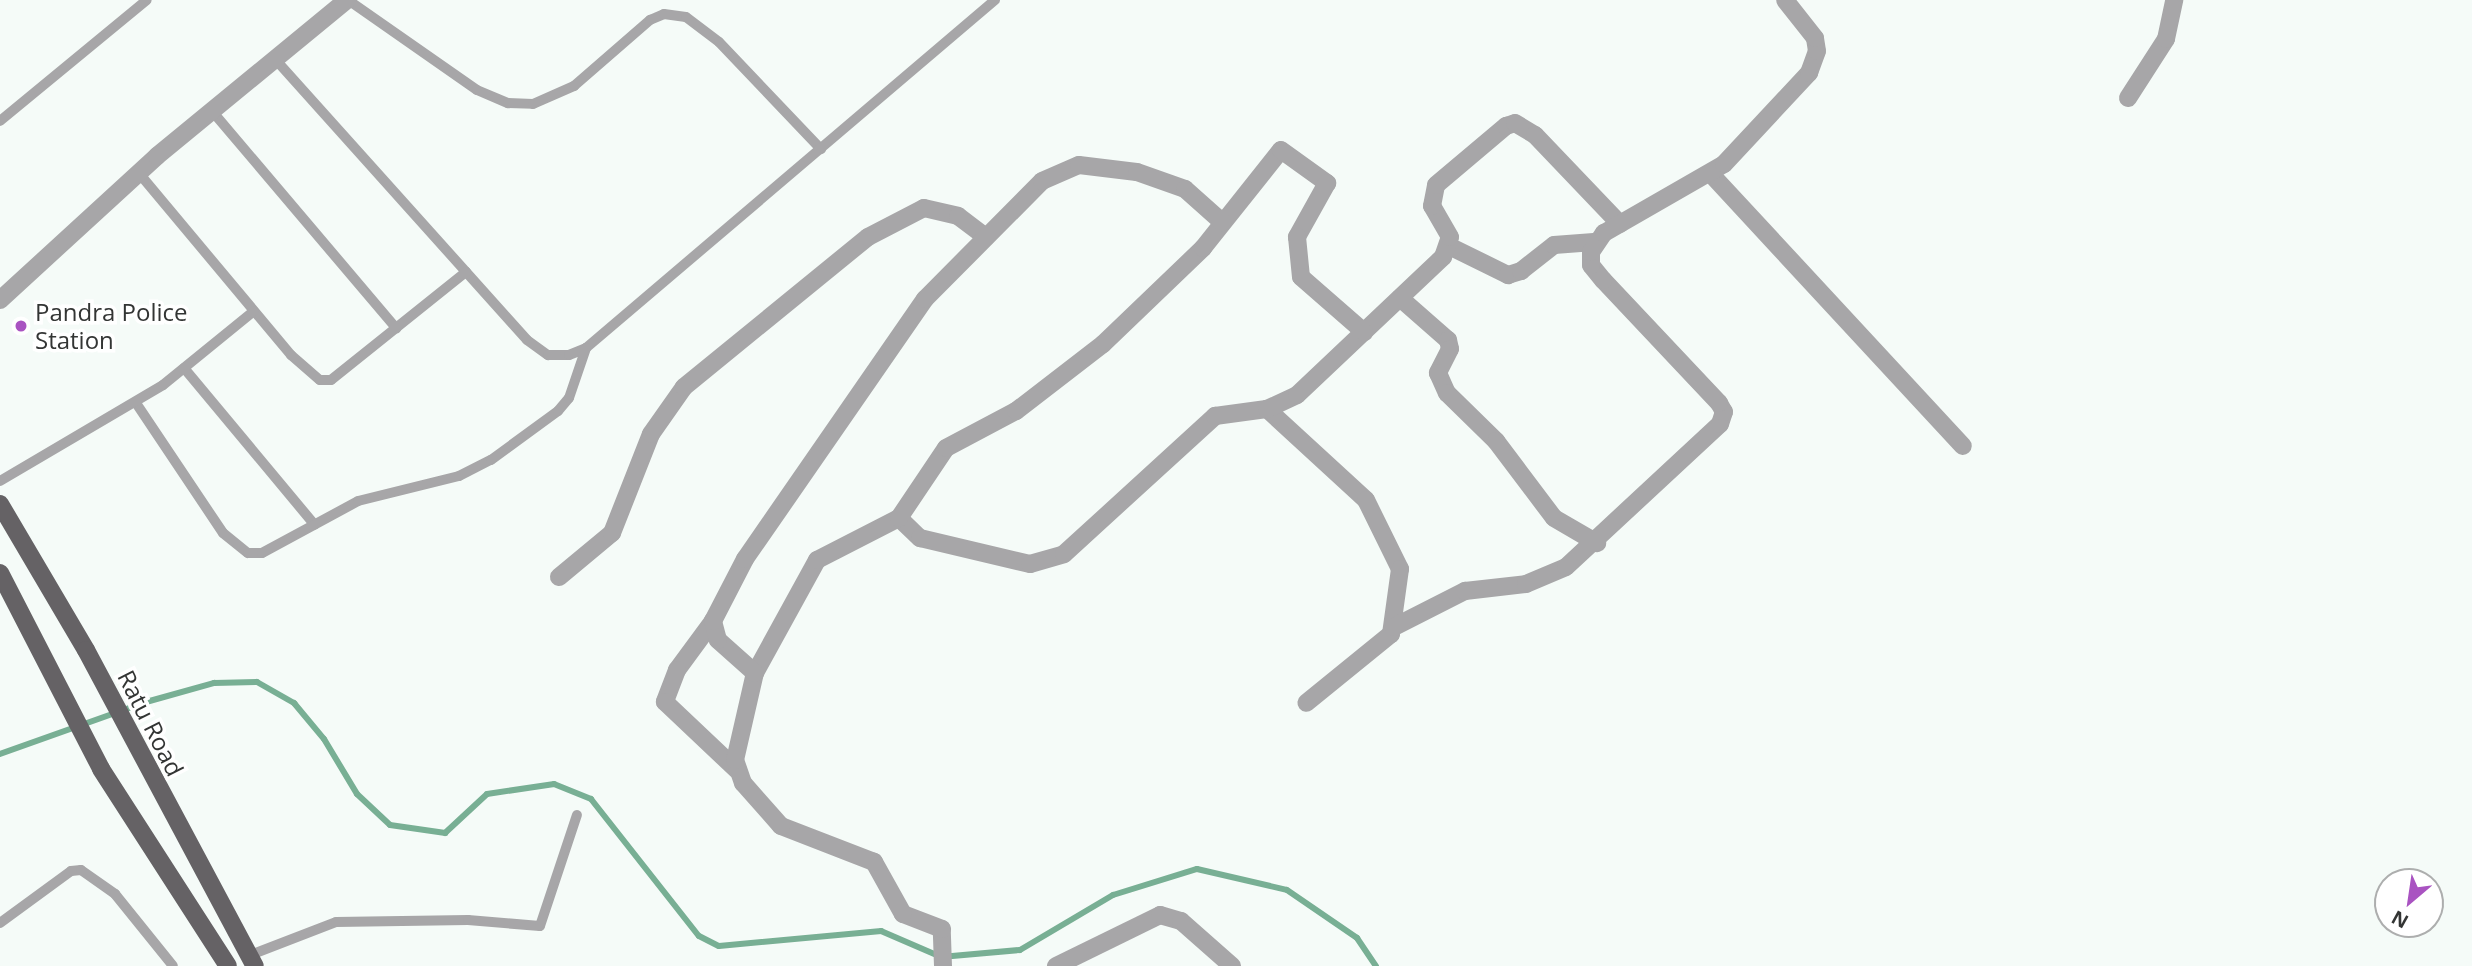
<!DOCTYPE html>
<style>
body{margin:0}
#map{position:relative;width:2472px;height:966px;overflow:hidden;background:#f5fbf8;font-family:"Open Sans",sans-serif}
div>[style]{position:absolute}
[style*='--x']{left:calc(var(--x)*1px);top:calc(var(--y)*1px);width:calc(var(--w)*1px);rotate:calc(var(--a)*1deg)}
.stream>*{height:6px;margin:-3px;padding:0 3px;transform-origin:3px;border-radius:3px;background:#78af94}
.lane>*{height:10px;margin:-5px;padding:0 5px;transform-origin:5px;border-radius:5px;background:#a7a6a8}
.street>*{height:18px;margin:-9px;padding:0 9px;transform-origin:9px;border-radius:9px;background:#a7a6a8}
.primary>*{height:18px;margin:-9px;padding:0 9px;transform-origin:9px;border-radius:9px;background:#656265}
.dots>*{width:19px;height:19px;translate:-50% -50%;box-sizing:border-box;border:4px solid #fff;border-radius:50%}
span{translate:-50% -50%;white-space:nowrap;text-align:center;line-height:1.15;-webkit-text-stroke:7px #fff;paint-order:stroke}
.poi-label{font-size:24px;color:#333534}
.left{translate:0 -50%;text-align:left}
.street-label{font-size:24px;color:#333534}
.north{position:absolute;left:2374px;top:868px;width:70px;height:70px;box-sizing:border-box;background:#fff;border:2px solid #adaeae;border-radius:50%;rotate:209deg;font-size:19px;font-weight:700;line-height:28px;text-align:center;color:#333534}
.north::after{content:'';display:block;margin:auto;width:24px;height:32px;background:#a953c1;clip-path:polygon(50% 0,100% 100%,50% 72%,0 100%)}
</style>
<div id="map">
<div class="stream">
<i style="--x:0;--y:754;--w:155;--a:-19.6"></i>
<i style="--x:146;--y:702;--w:71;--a:-15.6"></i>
<i style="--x:214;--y:683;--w:43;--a:-1.3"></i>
<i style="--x:257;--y:682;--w:43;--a:29.6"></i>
<i style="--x:294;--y:703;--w:47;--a:50.2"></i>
<i style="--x:324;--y:739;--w:64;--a:59"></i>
<i style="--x:357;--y:794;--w:45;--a:43.2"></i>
<i style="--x:390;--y:825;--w:56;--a:8.3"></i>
<i style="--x:445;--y:833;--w:57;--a:-42.9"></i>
<i style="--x:487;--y:794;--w:68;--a:-8.5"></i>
<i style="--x:554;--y:784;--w:40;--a:22"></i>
<i style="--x:591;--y:799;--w:174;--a:51.8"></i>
<i style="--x:699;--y:936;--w:22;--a:27"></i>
<i style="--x:719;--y:946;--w:163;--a:-5.3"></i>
<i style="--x:881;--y:931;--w:65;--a:23.4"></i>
<i style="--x:941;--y:957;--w:79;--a:-5.1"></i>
<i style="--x:1020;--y:950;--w:108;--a:-30.6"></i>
<i style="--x:1113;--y:895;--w:88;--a:-17.2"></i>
<i style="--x:1197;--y:869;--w:92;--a:13.1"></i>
<i style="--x:1287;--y:890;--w:85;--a:34.4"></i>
<i style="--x:1357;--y:938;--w:34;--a:56"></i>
</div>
<div class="lane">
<i style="--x:348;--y:0;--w:157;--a:34.9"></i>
<i style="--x:477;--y:90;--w:34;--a:23"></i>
<i style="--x:508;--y:103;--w:25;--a:2"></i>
<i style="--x:533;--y:104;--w:45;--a:-23.7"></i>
<i style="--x:574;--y:86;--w:101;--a:-41"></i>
<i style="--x:650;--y:20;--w:15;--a:-23"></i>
<i style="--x:664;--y:14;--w:22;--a:8"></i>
<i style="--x:686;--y:17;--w:41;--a:37.1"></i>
<i style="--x:719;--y:42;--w:148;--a:46.4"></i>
<i style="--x:275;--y:59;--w:377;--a:48.1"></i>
<i style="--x:527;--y:340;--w:26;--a:36"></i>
<i style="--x:548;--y:355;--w:21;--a:0"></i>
<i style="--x:569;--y:355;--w:18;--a:-22"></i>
<i style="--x:586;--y:348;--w:537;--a:-40.39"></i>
<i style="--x:212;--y:111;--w:285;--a:49.7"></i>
<i style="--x:0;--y:121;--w:190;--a:-39.5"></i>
<i style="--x:138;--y:172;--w:239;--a:50.1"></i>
<i style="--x:291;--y:355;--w:38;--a:41"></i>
<i style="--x:320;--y:380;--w:11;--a:0"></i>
<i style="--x:331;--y:380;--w:173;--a:-38.7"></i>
<i style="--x:184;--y:368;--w:204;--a:50.2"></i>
<i style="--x:136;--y:403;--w:156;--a:56.2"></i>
<i style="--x:223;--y:533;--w:32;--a:39"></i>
<i style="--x:248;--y:553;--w:14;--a:0"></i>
<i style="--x:262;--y:553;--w:109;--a:-28.4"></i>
<i style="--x:358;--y:501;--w:104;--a:-13.9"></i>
<i style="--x:459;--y:476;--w:36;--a:-27"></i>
<i style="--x:491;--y:460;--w:83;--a:-36.2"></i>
<i style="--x:558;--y:411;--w:17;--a:-50"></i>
<i style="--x:569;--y:398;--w:53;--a:-71.2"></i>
<i style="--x:0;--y:481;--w:189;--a:-30.5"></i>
<i style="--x:163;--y:385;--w:117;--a:-39.1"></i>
<i style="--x:0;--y:923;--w:88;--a:-36.2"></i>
<i style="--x:71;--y:871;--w:10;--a:-6"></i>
<i style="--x:81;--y:870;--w:42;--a:35.2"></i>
<i style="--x:115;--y:894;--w:92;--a:51.1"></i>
<i style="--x:248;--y:956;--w:94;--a:-21.1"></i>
<i style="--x:336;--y:922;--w:132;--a:-0.9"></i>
<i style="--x:468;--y:920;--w:72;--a:4.8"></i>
<i style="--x:540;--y:926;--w:117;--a:-71.6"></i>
</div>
<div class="street">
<i style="--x:2128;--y:98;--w:70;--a:-57.2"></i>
<i style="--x:2166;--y:39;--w:40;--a:-78"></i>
<i style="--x:1710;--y:173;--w:372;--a:47.2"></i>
<i style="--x:1451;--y:247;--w:64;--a:26.2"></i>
<i style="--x:1508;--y:275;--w:14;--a:-17"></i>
<i style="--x:1521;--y:271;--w:42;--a:-38.2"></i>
<i style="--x:1554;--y:245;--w:40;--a:-4.3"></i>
<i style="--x:1400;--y:298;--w:64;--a:41.2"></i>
<i style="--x:1448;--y:340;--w:9;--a:77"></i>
<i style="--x:1450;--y:349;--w:27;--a:117"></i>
<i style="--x:1438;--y:373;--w:22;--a:66"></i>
<i style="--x:1447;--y:393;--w:69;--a:44.4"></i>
<i style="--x:1496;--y:441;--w:96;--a:53"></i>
<i style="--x:1554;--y:518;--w:50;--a:30.2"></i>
<i style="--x:0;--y:300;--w:213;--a:-42.5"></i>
<i style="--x:157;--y:156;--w:246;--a:-39.4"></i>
<i style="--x:1267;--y:409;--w:134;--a:42.6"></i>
<i style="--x:1366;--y:500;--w:77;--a:63.8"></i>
<i style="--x:1400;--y:569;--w:66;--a:97.9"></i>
<i style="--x:1391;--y:634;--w:109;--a:140.9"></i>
<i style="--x:899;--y:518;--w:29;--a:44"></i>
<i style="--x:920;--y:538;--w:113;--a:13.3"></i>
<i style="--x:1030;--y:564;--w:35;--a:-16"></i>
<i style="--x:1064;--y:554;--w:205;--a:-42.4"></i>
<i style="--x:1215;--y:416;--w:52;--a:-7.7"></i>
<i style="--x:1267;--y:409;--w:33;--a:-25"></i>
<i style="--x:1297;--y:395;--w:201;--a:-43.4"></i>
<i style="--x:1443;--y:257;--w:21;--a:-71"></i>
<i style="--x:1450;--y:237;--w:36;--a:-120"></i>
<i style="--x:1432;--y:206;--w:21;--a:-79"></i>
<i style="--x:1436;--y:185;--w:92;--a:-40.1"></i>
<i style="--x:1506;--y:126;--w:9;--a:-18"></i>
<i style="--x:1515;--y:123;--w:23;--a:31"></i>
<i style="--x:1535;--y:135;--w:123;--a:46.3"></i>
<i style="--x:559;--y:577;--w:69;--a:-39.7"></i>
<i style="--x:612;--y:533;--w:106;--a:-68.5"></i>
<i style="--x:651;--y:434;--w:57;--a:-54.9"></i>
<i style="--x:684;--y:387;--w:237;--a:-39.2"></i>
<i style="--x:868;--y:237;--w:63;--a:-27.4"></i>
<i style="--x:924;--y:208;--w:35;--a:13"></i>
<i style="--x:958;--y:216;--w:35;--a:37"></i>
<i style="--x:713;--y:621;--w:61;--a:126.3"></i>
<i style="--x:677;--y:670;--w:34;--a:111"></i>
<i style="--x:665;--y:702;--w:99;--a:43.4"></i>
<i style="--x:1394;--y:627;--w:80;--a:-26.9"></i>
<i style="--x:1465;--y:591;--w:61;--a:-6.5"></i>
<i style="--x:1526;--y:584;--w:43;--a:-23"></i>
<i style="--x:1566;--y:567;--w:210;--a:-42.9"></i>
<i style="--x:1720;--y:424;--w:13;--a:-72"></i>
<i style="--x:1724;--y:412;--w:10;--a:-119"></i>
<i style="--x:1719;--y:403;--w:169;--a:-133.3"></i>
<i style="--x:1603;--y:280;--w:19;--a:-129"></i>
<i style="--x:1591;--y:265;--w:13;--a:-90"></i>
<i style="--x:1591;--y:252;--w:23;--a:-56"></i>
<i style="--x:1604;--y:233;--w:138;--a:-29.9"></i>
<i style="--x:1724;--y:164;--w:125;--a:-47"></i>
<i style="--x:1809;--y:73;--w:23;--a:-70"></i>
<i style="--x:1817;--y:51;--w:13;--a:-99"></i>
<i style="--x:1815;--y:38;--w:48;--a:-128.3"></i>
<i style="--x:755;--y:673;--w:129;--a:-61.2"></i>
<i style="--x:817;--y:560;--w:92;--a:-27.1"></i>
<i style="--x:899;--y:518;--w:84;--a:-56.1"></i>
<i style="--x:946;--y:448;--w:79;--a:-27.9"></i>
<i style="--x:1016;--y:411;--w:110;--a:-37.6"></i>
<i style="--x:1103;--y:344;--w:139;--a:-43.8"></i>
<i style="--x:1203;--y:248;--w:125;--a:-51.5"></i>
<i style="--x:1281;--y:150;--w:57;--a:35.7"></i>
<i style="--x:1327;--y:183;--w:62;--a:119.1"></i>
<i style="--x:1297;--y:237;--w:40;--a:84.3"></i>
<i style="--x:1301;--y:277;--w:84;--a:41.1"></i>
<i style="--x:943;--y:966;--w:37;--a:-92"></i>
<i style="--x:942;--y:929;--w:42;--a:-159"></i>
<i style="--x:903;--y:914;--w:60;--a:-119.1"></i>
<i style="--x:874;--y:862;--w:100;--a:-158.8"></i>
<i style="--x:781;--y:826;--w:57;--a:-131.5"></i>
<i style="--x:743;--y:783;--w:24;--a:-109"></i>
<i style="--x:735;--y:760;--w:89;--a:-77.1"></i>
<i style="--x:755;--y:673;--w:50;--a:-138.3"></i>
<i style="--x:718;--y:640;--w:20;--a:-105"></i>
<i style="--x:713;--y:621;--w:70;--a:-62.7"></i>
<i style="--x:745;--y:559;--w:316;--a:-55.3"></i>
<i style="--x:925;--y:299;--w:166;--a:-45.2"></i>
<i style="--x:1042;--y:181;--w:40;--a:-23.4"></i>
<i style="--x:1079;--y:165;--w:58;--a:6.9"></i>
<i style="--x:1137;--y:172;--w:51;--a:19.5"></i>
<i style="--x:1185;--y:189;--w:50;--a:41.7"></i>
<i style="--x:1056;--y:966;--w:116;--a:-26.1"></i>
<i style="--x:1160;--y:915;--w:22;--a:16"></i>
<i style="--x:1181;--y:921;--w:68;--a:41.4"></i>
</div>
<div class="primary">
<i style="--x:0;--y:504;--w:169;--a:59.5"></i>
<i style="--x:86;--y:650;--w:358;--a:61.9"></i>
<i style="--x:0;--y:573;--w:220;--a:62.7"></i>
<i style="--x:101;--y:769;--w:234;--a:57.2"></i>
</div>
<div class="dots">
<i style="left:21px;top:326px;background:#a953c1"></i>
</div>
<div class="poi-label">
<span class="left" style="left:35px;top:326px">Pandra Police<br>Station</span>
</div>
<div class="street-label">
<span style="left:151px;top:723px;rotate:63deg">Ratu Road</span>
</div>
<div class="north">N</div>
</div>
